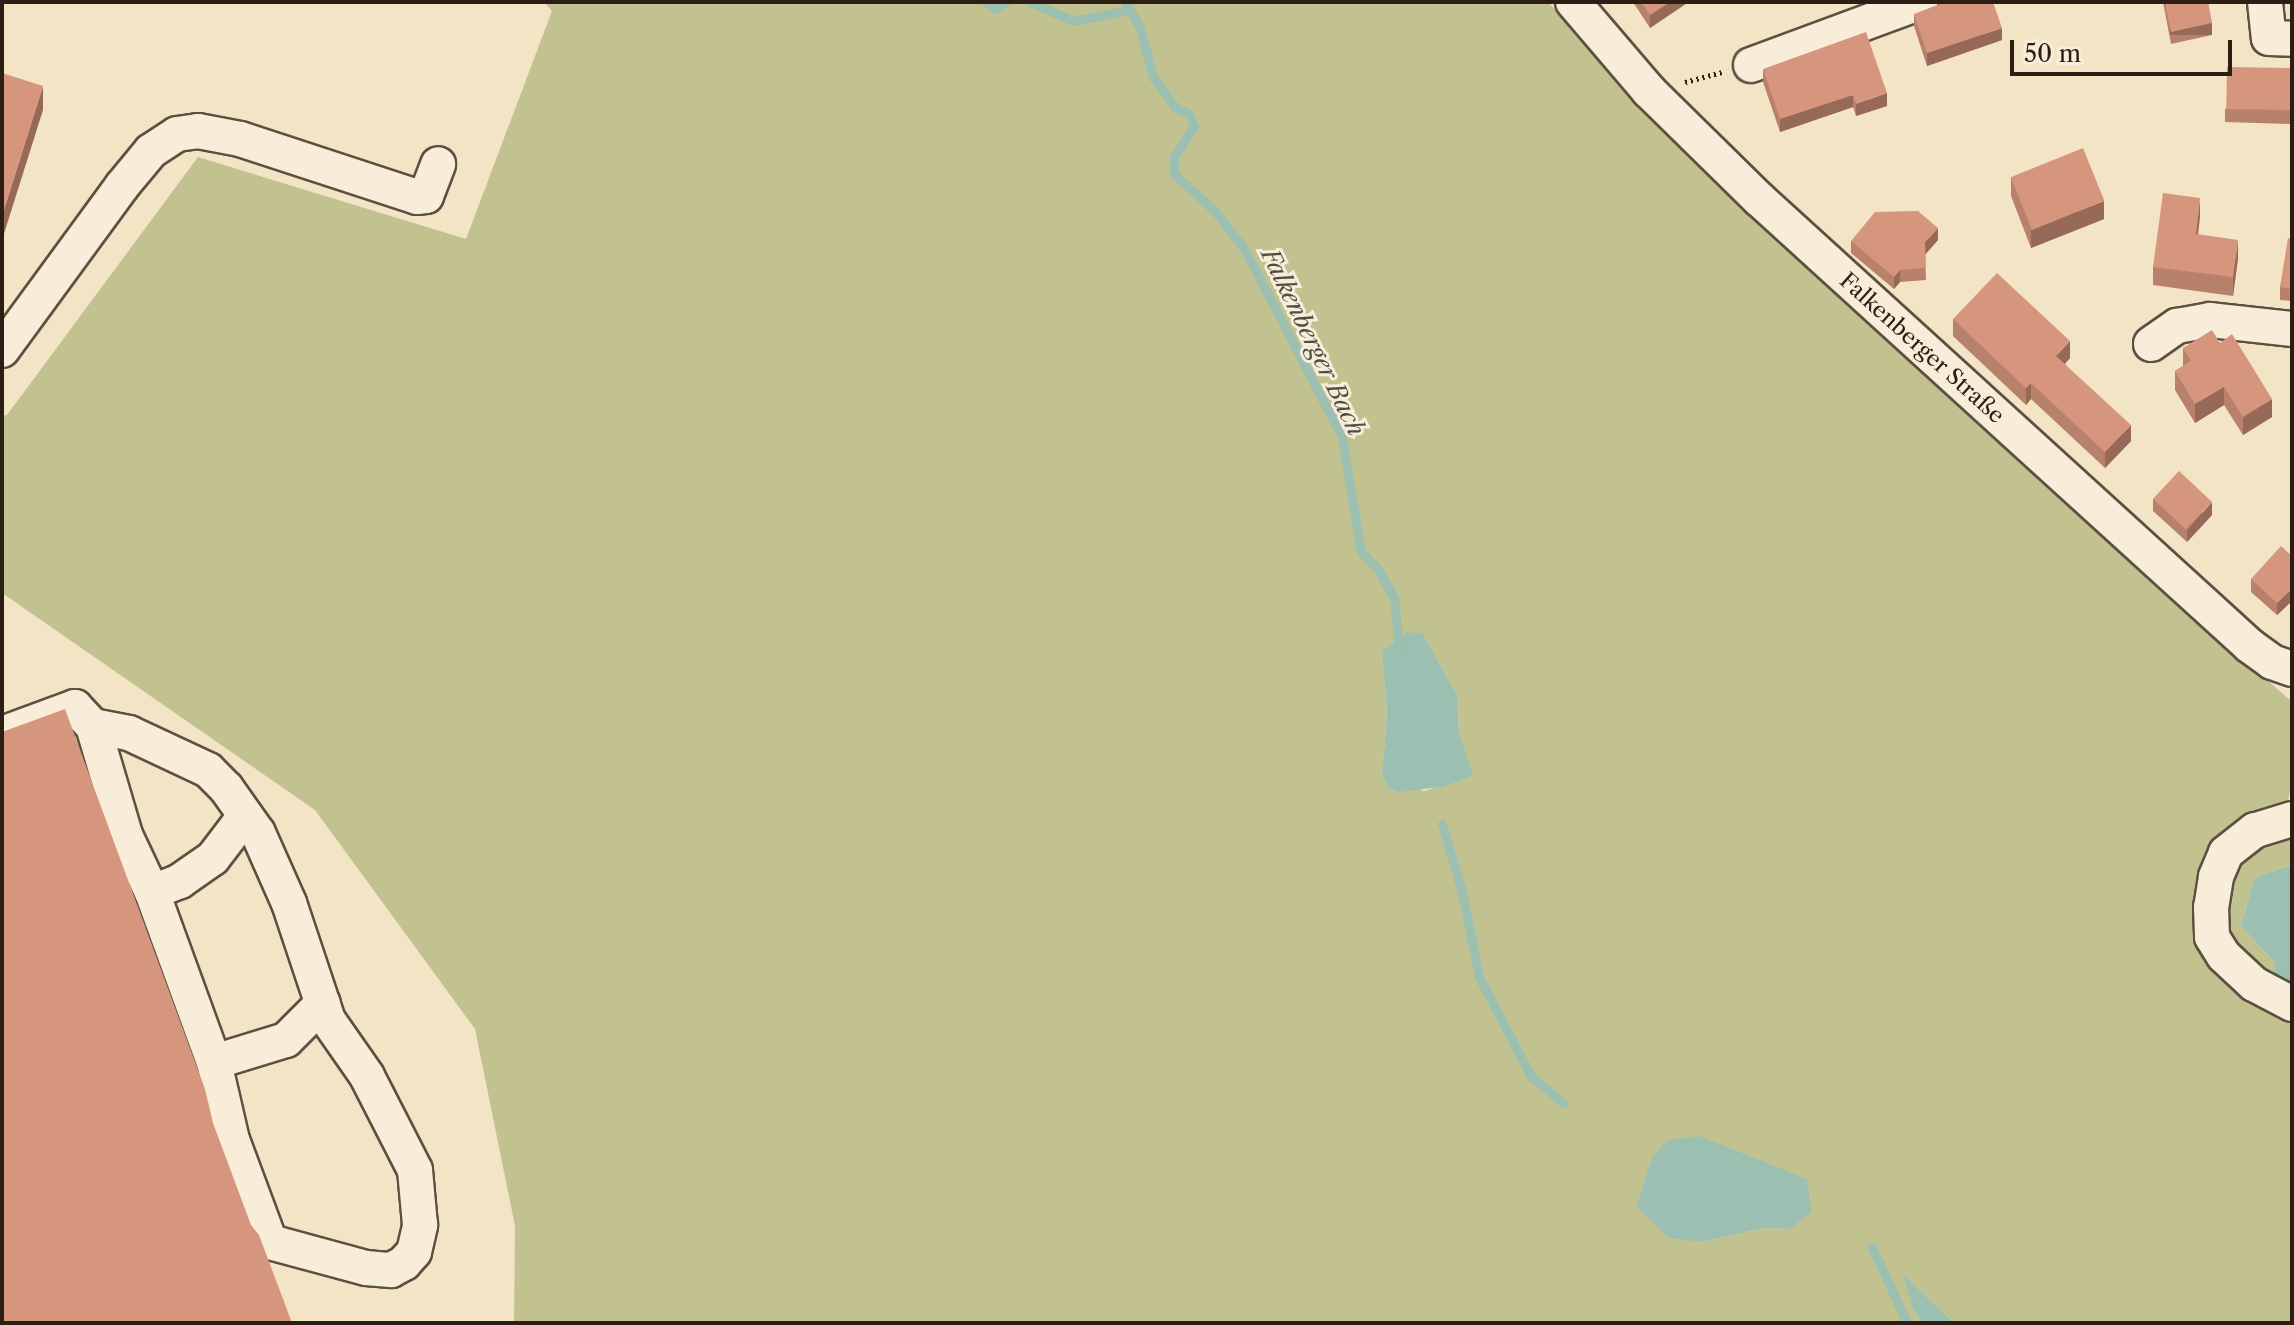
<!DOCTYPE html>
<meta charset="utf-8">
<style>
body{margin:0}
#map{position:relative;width:2294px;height:1325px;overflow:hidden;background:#f3e4c5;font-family:"Libre Caslon Text",serif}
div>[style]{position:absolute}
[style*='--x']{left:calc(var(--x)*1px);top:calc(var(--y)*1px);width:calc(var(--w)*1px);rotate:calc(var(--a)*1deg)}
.green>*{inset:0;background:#c2c290}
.water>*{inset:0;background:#9bbfb1}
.stream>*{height:9px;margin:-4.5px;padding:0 4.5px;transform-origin:4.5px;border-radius:4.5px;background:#9bbfb1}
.path>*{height:5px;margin-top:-2.5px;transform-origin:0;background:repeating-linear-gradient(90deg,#2c1e15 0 2px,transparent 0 6px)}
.roads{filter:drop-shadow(2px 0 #5e5041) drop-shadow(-2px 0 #5e5041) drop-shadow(0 2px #5e5041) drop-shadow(0 -2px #5e5041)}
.minor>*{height:34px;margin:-17px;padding:0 17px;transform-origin:17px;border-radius:17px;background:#f7edd9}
.wall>*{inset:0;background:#b8816c}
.shaded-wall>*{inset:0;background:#966958;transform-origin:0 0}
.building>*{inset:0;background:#d6967d;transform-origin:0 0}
span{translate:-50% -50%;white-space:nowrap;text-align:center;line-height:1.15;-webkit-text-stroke:6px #f7edd9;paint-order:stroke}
.street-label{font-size:22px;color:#2c1e15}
.water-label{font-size:24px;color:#4d4e44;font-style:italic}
.frame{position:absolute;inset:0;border:4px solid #2c1e15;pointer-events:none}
.scale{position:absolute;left:2010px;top:40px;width:222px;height:36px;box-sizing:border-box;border:4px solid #2c1e15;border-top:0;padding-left:10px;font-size:24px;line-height:28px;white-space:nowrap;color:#2c1e15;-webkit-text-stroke:6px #f7edd9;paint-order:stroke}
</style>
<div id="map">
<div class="green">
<i style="clip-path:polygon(evenodd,544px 2px,1548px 2px,1655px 116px,1994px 435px,2292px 702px,2292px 781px,2286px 811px,2203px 897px,2262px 1006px,2292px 1021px,2292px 1323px,1954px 1323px,1904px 1275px,1913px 1310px,1924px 1323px,514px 1323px,515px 1226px,475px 1029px,315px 810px,2px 593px,2px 416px,7px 415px,198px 157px,466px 239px,552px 11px,544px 2px,1423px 634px,1457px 695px,1459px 732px,1472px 776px,1424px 791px,1382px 776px,1387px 712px,1382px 652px,1423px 634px,544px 2px,1651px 1159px,1790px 1229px,1764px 1228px,1702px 1242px,1638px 1207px,1651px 1159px)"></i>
<i style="clip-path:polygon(2292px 828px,2292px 865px,2254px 878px,2241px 926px,2276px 964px,2292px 991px,2234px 951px,2222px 908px,2239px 855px)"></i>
</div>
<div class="water">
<i style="clip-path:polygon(1407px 632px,1423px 634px,1457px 695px,1459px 732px,1473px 776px,1441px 787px,1398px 792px,1389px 788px,1382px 776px,1387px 712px,1382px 652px)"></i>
<i style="clip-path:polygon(2292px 865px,2292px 991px,2272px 981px,2276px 964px,2241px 926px,2254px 878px)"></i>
<i style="clip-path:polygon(1699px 1136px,1807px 1179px,1811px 1212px,1790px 1229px,1764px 1228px,1702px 1242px,1669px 1238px,1637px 1207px,1651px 1159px,1668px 1140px)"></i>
<i style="clip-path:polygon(1903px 1274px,1954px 1323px,1924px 1323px,1913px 1310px)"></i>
</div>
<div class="stream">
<i style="--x:986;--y:2;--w:11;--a:38"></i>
<i style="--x:995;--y:9;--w:13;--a:-32"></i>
<i style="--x:1030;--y:2;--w:48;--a:23.4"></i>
<i style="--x:1074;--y:21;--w:55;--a:-11.5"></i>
<i style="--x:1125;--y:2;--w:29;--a:59"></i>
<i style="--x:1140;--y:27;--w:52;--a:75.4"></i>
<i style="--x:1153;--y:77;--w:37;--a:54"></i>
<i style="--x:1175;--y:107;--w:16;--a:27"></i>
<i style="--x:1189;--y:114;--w:14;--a:69"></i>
<i style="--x:1194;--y:127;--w:36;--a:124"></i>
<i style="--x:1174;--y:157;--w:17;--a:90"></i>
<i style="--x:1174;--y:174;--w:55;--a:42.1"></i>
<i style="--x:1215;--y:211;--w:49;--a:52.4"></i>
<i style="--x:1245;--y:250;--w:211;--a:62.6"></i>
<i style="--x:1342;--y:437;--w:117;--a:80.6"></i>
<i style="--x:1361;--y:552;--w:23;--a:45"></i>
<i style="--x:1377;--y:568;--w:34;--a:60"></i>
<i style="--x:1394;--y:598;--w:51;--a:84.4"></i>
<i style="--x:1442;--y:824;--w:71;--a:73.6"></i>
<i style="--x:1462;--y:892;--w:87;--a:78.7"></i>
<i style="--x:1479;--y:977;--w:112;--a:62.3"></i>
<i style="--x:1531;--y:1076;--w:42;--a:40.2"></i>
<i style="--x:1872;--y:1247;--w:84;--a:65.3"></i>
</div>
<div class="path">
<i style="--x:1685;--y:82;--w:38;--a:-15"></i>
</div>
<div class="roads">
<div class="minor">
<i style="--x:1573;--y:2;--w:117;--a:49.5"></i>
<i style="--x:1649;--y:91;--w:154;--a:44.5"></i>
<i style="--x:1759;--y:199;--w:664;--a:42.31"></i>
<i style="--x:2250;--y:646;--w:27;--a:36"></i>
<i style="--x:2272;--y:662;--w:21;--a:19"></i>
<i style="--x:2265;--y:2;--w:36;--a:84"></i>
<i style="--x:2269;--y:38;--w:23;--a:2"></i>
<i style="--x:1751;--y:65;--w:181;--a:-20.3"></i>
<i style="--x:2151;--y:344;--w:32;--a:-35"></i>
<i style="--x:2177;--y:326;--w:34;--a:-10"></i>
<i style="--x:2210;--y:320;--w:82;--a:6.3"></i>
<i style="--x:2;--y:350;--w:203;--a:-53.8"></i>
<i style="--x:122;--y:186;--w:45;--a:-50.4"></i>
<i style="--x:151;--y:151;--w:31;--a:-33"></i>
<i style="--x:177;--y:134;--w:21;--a:-8"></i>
<i style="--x:198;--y:131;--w:43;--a:10.8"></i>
<i style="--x:240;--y:139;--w:186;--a:18.1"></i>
<i style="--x:417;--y:197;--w:9;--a:-6"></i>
<i style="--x:426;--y:196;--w:34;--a:-69"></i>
<i style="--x:2;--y:734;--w:78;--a:-20.3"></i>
<i style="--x:75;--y:707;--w:26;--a:47"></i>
<i style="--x:93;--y:726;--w:114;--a:73.6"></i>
<i style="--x:125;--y:835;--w:63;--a:64.7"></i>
<i style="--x:152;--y:892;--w:181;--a:70"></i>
<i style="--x:214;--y:1062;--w:80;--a:77"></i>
<i style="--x:232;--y:1140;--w:109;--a:69.6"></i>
<i style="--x:270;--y:1242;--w:99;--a:15.2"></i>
<i style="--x:366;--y:1268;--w:25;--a:5"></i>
<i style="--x:391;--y:1270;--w:15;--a:-28"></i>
<i style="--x:404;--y:1263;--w:15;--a:-48"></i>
<i style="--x:414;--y:1252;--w:28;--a:-77"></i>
<i style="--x:420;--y:1225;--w:55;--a:-95.2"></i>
<i style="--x:415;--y:1170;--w:106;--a:-117.1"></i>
<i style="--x:367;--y:1076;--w:68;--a:-124.9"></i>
<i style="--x:328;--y:1020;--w:123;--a:-108.4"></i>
<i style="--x:289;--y:903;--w:77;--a:-113.9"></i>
<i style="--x:258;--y:833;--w:55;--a:-125.4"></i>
<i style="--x:226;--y:788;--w:25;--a:-135"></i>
<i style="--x:208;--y:770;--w:87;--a:-154.9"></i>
<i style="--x:129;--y:733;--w:37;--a:-169"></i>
<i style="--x:2292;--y:819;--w:39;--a:163"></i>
<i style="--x:2255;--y:830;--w:37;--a:142"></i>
<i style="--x:2226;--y:853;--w:26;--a:113"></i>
<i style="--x:2216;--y:877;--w:30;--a:99"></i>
<i style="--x:2211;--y:907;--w:30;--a:88"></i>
<i style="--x:2212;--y:937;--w:22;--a:58"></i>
<i style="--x:2224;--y:956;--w:41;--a:43"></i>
<i style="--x:2254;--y:984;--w:43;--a:27.8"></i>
<i style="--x:152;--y:892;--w:30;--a:-21"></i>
<i style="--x:180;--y:881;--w:40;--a:-34.9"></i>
<i style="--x:213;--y:858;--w:53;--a:-52.7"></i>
<i style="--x:214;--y:1062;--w:75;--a:-17"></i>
<i style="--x:286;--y:1040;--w:52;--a:-45"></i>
</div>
</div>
<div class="wall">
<i style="clip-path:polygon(1633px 2px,1687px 2px,1687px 3px,1650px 28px)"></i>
<i style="clip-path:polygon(2163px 2px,2208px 2px,2212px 35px,2171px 44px)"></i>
<i style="clip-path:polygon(1914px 14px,2002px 40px,1927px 66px,1914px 26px)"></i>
<i style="clip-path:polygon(2292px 68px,2292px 124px,2225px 122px,2225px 109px)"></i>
<i style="clip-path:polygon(1763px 69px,1887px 106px,1856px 116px,1853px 107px,1780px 132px,1763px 82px)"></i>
<i style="clip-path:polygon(2011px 178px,2104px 219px,2031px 248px,2011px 196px)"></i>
<i style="clip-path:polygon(2200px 216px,2198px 234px,2238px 258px,2233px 296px,2153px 285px,2153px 267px)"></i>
<i style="clip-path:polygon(2292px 239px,2292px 301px,2280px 300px,2280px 287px)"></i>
<i style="clip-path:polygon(1938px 240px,1925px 254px,1926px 280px,1900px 282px,1894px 289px,1851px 253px,1851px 241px)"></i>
<i style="clip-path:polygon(1953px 319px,2070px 358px,2065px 364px,2131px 441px,2105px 468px,2031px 399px,2026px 405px,1953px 336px)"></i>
<i style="clip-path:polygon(2220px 343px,2272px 417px,2243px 435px,2224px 405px,2195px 423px,2175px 390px,2175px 371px,2183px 366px,2183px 348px)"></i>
<i style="clip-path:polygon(2153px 499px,2212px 515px,2187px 542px,2153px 511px)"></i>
<i style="clip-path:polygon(2292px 556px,2292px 601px,2277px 615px,2251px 592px,2251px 579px)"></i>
</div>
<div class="shaded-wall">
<i style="clip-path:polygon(1670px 2px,1687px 2px,1687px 3px,1650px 28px,1650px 15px)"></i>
<i style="left:2212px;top:23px;width:12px;height:42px;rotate:90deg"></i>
<i style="clip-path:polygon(2002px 28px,2002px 40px,1927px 66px,1927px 53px)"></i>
<i style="clip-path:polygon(43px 86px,43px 110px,2px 240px,2px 216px)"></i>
<i style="clip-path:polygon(1887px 93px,1887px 106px,1856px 116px,1856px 104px)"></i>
<i style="clip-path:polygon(1853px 95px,1853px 107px,1780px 132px,1780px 119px)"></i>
<i style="clip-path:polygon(2200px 198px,2200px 216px,2196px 252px,2196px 234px)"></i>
<i style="clip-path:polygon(2104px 201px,2104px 219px,2031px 248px,2031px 230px)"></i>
<i style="clip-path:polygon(1938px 228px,1938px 240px,1925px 255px,1925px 242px)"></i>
<i style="clip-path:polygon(2238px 240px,2238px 258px,2233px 296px,2233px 277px)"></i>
<i style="clip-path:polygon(1900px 270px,1900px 282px,1894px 289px,1894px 277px)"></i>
<i style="clip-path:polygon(2070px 341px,2070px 358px,2056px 373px,2056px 356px)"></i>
<i style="clip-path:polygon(2031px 383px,2031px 399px,2026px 405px,2026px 388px)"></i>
<i style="clip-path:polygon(2224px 387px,2224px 405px,2195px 423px,2195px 404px)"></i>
<i style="clip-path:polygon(2272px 399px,2272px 417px,2243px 435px,2243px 417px)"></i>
<i style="clip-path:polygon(2131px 425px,2131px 441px,2105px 468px,2105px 452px)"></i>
<i style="clip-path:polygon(2212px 502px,2212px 515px,2187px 542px,2187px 530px)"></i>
<i style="clip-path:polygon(2292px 589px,2292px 601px,2277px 615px,2277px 603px)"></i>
</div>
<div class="building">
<i style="clip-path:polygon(1641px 2px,1670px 2px,1650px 15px)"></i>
<i style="clip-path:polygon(1945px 2px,1993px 2px,2002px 28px,1927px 53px,1914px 14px)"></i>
<i style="clip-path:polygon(2165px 2px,2208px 2px,2212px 23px,2171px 32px)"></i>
<i style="clip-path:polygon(1866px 32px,1887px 93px,1856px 104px,1853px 95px,1780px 119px,1763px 69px)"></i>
<i style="left:2227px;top:67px;width:65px;height:42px;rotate:1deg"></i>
<i style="clip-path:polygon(2px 73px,43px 86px,2px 216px)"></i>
<i style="left:2083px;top:148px;width:57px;height:78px;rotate:68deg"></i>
<i style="clip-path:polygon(2163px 193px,2200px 198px,2196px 234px,2238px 240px,2233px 277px,2153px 267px)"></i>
<i style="clip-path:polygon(1918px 211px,1938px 228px,1925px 242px,1926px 268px,1900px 270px,1894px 277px,1851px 241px,1875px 212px)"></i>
<i style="clip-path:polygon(2288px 238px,2292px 239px,2292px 289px,2280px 287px)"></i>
<i style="clip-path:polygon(1997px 273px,2070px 341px,2056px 356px,2131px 425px,2105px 452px,2031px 383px,2026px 388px,1953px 319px)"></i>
<i style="clip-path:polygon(2212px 330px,2220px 343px,2232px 334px,2272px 399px,2243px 417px,2224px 387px,2195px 404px,2175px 371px,2191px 361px,2183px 348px)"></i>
<i style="left:2179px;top:471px;width:45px;height:38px;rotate:43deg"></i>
<i style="clip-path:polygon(2281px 546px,2292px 556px,2292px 589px,2277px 603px,2251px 579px)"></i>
<i style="clip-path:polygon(65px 709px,205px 1089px,213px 1123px,251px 1225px,259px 1235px,292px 1323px,2px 1323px,2px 732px)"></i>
</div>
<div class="street-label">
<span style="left:1922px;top:348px;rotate:42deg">Falkenberger Straße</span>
</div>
<div class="water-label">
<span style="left:1313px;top:342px;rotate:64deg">Falkenberger Bach</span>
</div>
<div class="frame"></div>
<div class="scale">50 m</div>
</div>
